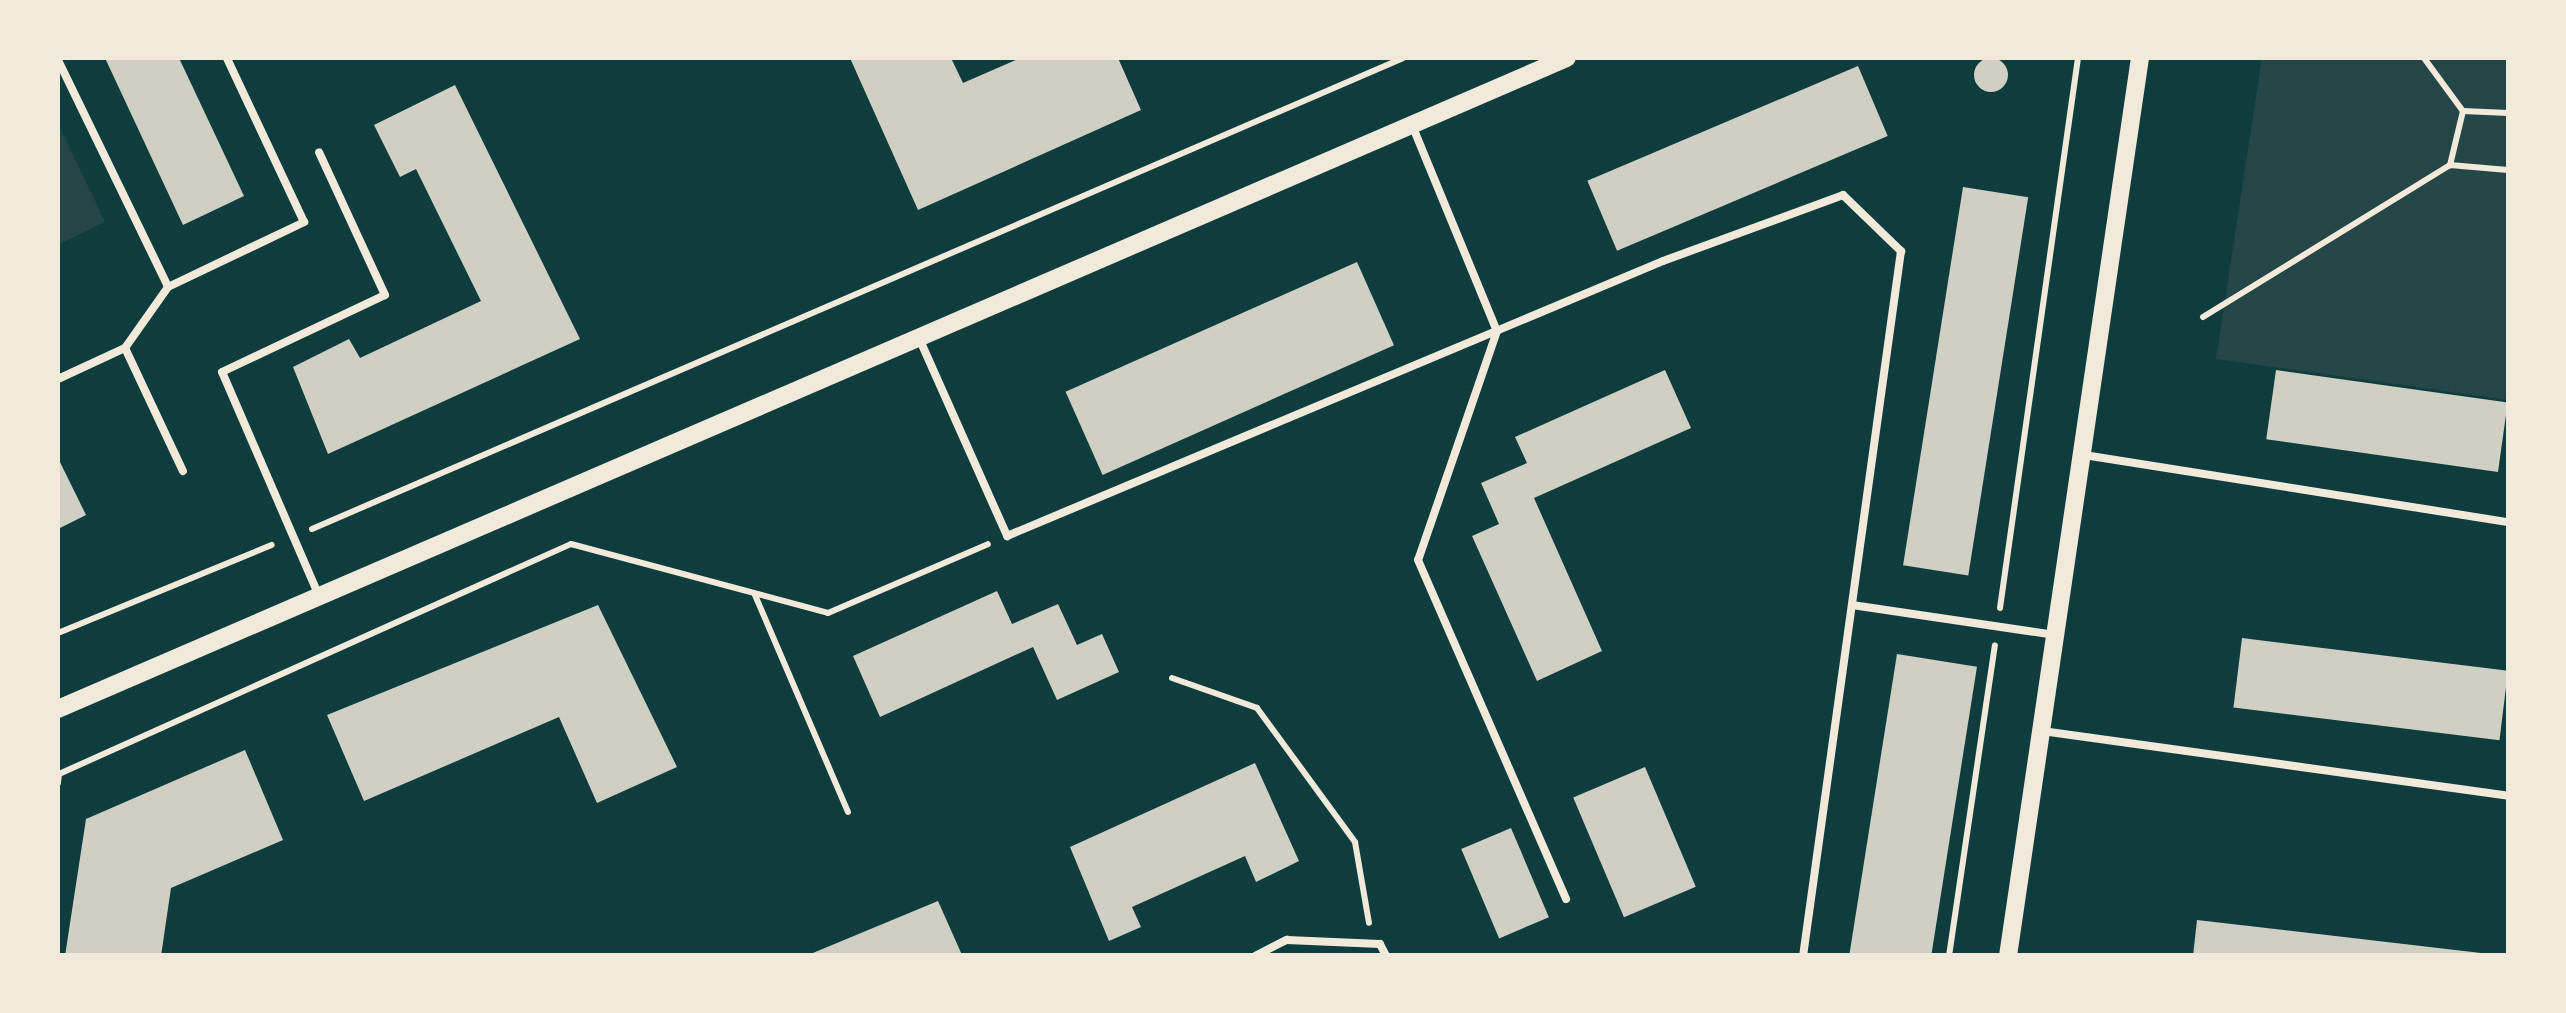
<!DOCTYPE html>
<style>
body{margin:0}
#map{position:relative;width:2566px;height:1013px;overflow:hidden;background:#0f3d3e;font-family:Rubik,sans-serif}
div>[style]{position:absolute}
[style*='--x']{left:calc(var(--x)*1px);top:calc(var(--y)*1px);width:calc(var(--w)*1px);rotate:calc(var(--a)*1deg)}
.green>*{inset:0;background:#244646}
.building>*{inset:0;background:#cfcfc3;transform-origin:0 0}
.round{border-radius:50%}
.path>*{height:6px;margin:-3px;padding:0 3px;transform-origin:3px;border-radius:3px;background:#f1e9da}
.service>*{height:8px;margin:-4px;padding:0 4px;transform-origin:4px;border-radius:4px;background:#f1e9da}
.tertiary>*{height:18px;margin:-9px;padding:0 9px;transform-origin:9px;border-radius:9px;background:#f1e9da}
span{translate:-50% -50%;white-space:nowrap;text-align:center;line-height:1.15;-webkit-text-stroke:8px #f1e9da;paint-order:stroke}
.frame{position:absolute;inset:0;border:60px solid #f1e9da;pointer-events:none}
</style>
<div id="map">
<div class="green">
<i style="clip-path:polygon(2262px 58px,2508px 58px,2508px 400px,2216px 359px)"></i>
<i style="clip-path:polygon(58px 123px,105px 222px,58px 245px)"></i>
</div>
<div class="building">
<i style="clip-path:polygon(105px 58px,179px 58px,244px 196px,183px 225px)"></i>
<i style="clip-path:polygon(850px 58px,951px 58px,963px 83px,1020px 58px,1118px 58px,1141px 110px,918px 210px)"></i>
<i class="round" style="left:1974px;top:58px;width:34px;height:34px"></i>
<i style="left:1858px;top:66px;width:76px;height:294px;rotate:67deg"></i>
<i style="clip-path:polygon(455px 85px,580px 339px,328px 454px,293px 367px,349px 339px,360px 358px,481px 301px,416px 169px,400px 177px,374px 125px)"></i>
<i style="left:1963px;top:187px;width:66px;height:383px;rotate:9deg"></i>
<i style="left:1357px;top:262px;width:91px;height:319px;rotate:66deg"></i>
<i style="clip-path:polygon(1665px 370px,1691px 428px,1534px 498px,1602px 651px,1537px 681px,1472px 536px,1499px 524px,1481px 483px,1527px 463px,1515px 437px)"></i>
<i style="left:2276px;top:370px;width:234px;height:70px;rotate:8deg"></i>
<i style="clip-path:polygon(58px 458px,86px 515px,58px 529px)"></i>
<i style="clip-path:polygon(997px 591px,1012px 624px,1058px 604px,1077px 645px,1102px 634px,1119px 672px,1057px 700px,1033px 647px,880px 717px,853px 656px)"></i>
<i style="clip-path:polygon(598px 605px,677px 767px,597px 803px,559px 717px,364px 801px,327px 715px)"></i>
<i style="left:2242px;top:638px;width:268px;height:70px;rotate:7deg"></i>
<i style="left:1897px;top:654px;width:81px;height:306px;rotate:9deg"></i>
<i style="clip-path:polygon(245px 750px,283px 840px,171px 888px,161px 956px,65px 956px,86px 819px)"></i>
<i style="clip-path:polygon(1255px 763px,1299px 861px,1256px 882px,1245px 856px,1132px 907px,1141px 927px,1109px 941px,1070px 847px)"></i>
<i style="left:1645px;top:767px;width:130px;height:78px;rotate:67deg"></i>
<i style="left:1511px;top:828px;width:97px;height:54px;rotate:67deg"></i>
<i style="clip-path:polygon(938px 901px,962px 955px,808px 955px)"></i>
<i style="clip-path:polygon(2197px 920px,2481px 953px,2481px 956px,2193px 956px)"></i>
</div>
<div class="path">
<i style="--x:2424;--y:58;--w:66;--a:53.7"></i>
<i style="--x:2463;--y:111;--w:45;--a:2.5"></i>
<i style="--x:2463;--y:111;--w:56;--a:103.5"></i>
<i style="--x:2450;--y:165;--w:58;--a:4.9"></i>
<i style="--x:2203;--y:317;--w:290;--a:-31.6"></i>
<i style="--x:312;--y:529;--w:1188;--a:-23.35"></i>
<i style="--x:755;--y:595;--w:236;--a:66.8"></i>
<i style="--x:2000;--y:608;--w:556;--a:-81.93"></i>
<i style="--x:58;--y:633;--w:231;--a:-22.4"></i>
<i style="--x:1172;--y:678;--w:90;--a:19.4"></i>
<i style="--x:1257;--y:708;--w:166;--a:53.8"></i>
<i style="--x:1355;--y:842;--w:82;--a:80.2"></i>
<i style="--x:58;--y:783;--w:9;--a:-84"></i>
<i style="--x:59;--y:774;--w:561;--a:-24.19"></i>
<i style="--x:571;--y:544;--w:266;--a:15"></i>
<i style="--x:828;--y:613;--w:174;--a:-23.3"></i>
<i style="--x:1949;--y:956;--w:314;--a:-81.6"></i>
</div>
<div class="service">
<i style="--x:58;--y:60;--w:252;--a:64.1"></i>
<i style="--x:168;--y:287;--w:151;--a:-25.5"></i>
<i style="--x:304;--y:222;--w:181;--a:-115.2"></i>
<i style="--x:1412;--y:125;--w:223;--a:67.6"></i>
<i style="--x:1497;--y:331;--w:242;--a:109"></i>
<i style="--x:1418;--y:560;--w:370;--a:66.4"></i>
<i style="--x:919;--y:338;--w:217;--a:66"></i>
<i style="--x:1007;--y:536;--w:711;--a:-22.74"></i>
<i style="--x:1663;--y:261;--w:192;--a:-20.1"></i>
<i style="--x:1843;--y:195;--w:81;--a:44"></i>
<i style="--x:1901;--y:251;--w:712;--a:97.91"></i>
<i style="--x:125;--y:348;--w:75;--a:-54.8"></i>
<i style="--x:58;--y:379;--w:74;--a:-24.8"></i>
<i style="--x:125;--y:348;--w:136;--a:64.8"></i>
<i style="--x:2084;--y:455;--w:429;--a:9"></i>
<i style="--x:319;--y:596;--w:244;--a:-113.4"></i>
<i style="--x:222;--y:372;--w:180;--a:-25.3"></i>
<i style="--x:385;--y:295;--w:157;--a:-114.8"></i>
<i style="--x:1852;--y:605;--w:205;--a:8.4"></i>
<i style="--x:2042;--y:731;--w:471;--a:7.9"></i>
<i style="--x:1255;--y:956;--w:36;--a:-27"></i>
<i style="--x:1287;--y:940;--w:93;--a:2.5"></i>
<i style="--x:1380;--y:944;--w:13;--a:63"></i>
</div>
<div class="tertiary">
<i style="--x:58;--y:709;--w:1643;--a:-23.34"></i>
<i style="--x:2008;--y:956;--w:908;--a:-81.64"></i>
</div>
<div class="frame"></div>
</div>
